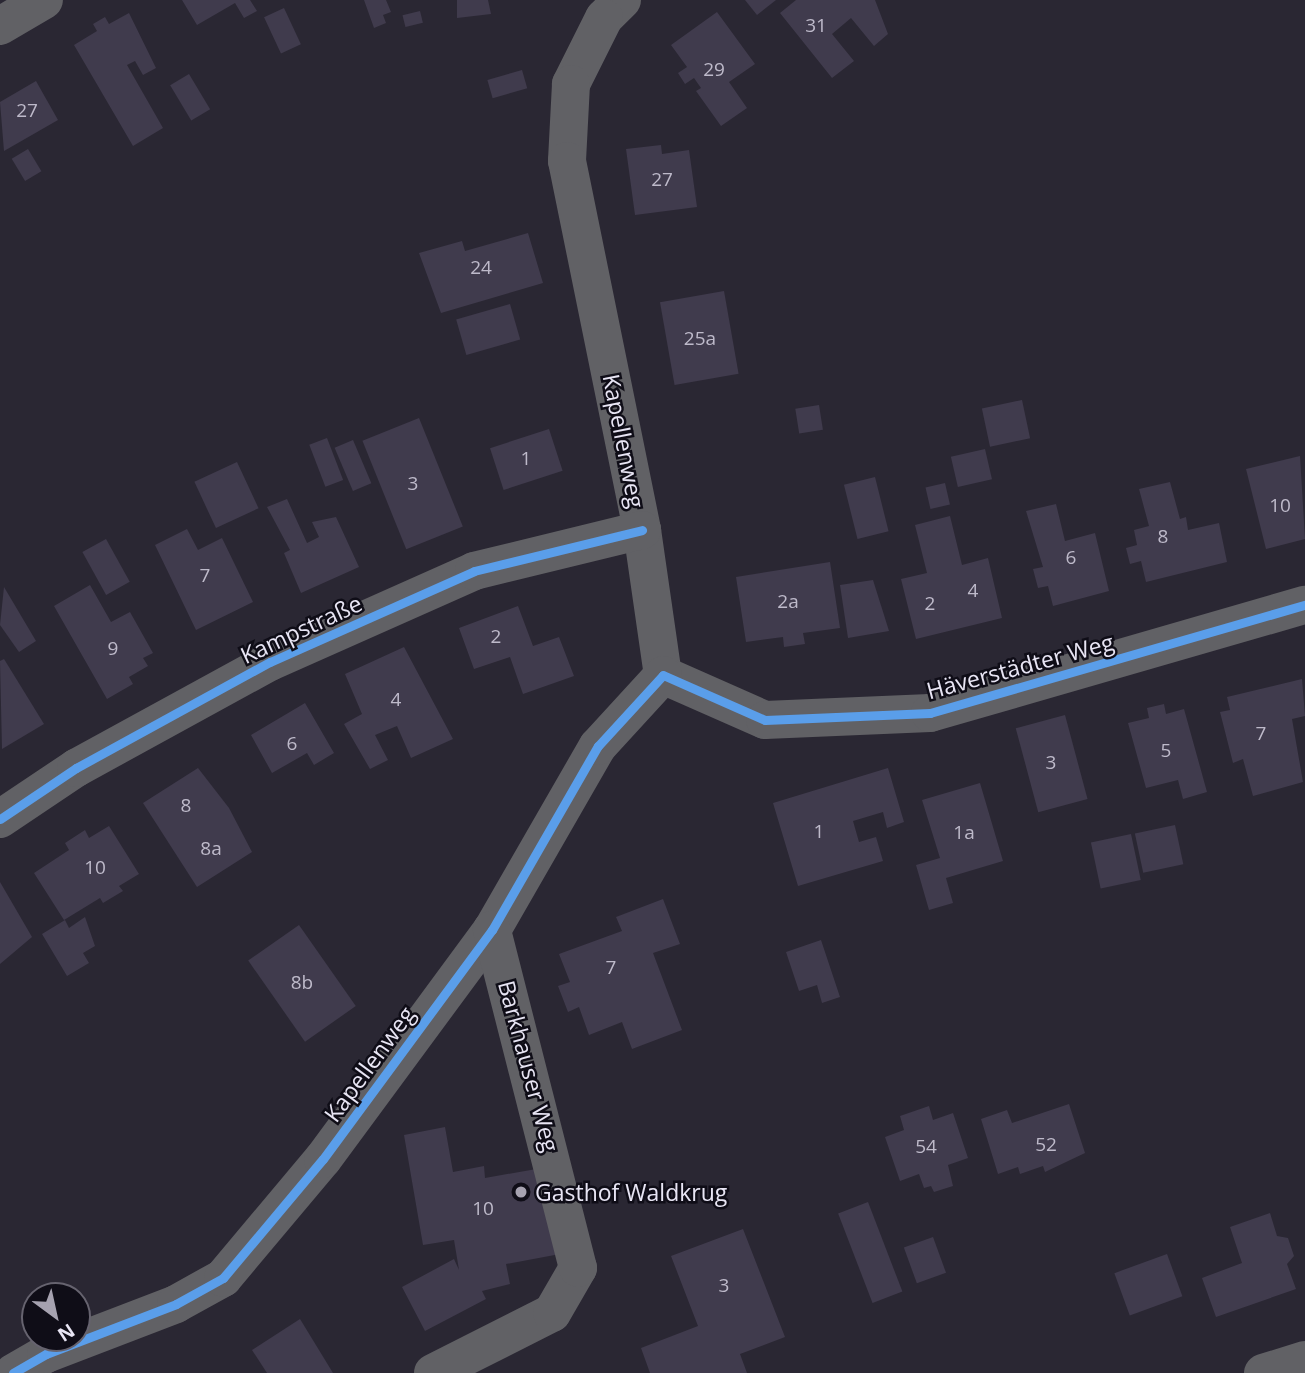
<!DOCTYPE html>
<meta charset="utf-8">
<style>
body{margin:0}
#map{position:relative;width:1305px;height:1373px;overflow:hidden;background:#2a2733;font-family:"Open Sans",sans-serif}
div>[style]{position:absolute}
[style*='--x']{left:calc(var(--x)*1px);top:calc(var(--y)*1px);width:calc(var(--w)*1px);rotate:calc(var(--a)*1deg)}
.building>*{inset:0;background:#403b4d;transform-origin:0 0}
.minor>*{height:38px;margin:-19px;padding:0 19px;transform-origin:19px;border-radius:19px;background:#616165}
.cycleway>*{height:9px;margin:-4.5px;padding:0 4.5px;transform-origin:4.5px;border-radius:4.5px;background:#5a9eea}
.dots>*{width:19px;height:19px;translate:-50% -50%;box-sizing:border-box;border:4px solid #0f0d17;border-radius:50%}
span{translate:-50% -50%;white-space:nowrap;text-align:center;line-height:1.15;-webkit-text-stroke:5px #0f0d17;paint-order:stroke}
.number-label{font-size:19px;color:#bebaca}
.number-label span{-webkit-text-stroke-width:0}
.street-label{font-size:23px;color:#e8e5f4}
.poi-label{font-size:23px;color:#e8e5f4}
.left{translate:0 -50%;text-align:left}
.north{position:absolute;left:21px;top:1282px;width:70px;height:70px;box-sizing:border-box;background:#0f0d17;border:2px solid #66636f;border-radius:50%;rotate:147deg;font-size:19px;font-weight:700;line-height:28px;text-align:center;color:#e8e5f4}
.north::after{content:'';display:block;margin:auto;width:24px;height:32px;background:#a6a2b0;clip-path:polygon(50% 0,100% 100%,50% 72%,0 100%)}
</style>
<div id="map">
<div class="building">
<i style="clip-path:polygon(182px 0,250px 0,257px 11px,244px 18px,235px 3px,197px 25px)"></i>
<i style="clip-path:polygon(364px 0,386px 0,391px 12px,383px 15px,386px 23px,374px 28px)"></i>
<i style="clip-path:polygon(457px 0,488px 0,491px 14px,457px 18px)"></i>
<i style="clip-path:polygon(745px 0,776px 0,757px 15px)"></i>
<i style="clip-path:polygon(796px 0,875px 0,888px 34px,874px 46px,851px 18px,832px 34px,854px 61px,832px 78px,780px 13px)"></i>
<i style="left:284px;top:8px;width:40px;height:22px;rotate:65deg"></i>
<i style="left:420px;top:11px;width:12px;height:18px;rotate:76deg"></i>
<i style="clip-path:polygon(717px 12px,755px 64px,729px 82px,747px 108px,721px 126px,696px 91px,701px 88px,694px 78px,685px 84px,678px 73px,687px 67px,671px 45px)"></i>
<i style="clip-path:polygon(129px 13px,156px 68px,143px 75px,135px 61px,127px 65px,163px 128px,133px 146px,74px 45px,97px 31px,93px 24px,105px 17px,109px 24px)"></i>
<i style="left:522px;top:70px;width:19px;height:36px;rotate:74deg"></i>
<i style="left:189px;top:74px;width:41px;height:22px;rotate:59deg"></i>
<i style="clip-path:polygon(36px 81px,58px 120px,4px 151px,0 102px)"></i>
<i style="clip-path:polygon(661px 145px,662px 154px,689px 150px,697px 207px,635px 215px,626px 149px)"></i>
<i style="left:28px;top:149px;width:26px;height:19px;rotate:59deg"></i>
<i style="clip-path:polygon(528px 233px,543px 283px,441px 313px,419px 253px,462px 241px,465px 251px)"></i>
<i style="left:724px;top:291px;width:84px;height:65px;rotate:80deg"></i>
<i style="left:510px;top:304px;width:37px;height:56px;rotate:74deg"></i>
<i style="left:1022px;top:400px;width:39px;height:41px;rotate:78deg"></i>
<i style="left:819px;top:405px;width:25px;height:24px;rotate:81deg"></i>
<i style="left:419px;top:418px;width:117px;height:61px;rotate:68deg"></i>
<i style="left:549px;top:429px;width:44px;height:62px;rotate:72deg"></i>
<i style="left:327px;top:438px;width:45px;height:19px;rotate:69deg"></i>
<i style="left:353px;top:440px;width:47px;height:20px;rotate:67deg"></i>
<i style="left:985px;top:449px;width:31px;height:35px;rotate:77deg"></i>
<i style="clip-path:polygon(1300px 456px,1305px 539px,1266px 549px,1246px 469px)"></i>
<i style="left:237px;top:462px;width:51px;height:47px;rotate:65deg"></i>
<i style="left:875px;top:477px;width:56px;height:32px;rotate:76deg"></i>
<i style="clip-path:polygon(1170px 482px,1180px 519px,1186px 517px,1188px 530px,1219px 523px,1227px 562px,1146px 582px,1141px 561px,1130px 564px,1126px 548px,1137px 545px,1134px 530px,1149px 526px,1139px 489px)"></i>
<i style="left:945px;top:483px;width:22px;height:20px;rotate:77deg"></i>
<i style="clip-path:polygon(287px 499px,307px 543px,319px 537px,312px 522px,336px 517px,359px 567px,301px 593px,284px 553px,290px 550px,267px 507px)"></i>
<i style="clip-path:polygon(1056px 504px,1065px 541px,1095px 533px,1109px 591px,1053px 606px,1048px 586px,1038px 588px,1033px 569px,1043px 567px,1026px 511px)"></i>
<i style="clip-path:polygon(950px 516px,962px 565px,988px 558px,1002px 618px,916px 639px,901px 579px,927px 573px,915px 525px)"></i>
<i style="clip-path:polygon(187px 529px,198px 550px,222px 538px,253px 602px,196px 630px,155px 545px)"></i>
<i style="left:106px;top:539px;width:49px;height:27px;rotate:61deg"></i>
<i style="clip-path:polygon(830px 562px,840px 628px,803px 633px,805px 644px,784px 647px,783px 637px,746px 642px,736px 577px)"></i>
<i style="clip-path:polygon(873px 580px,889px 631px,848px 638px,840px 585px)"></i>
<i style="clip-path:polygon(90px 585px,111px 622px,130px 612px,153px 653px,143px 658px,148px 666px,129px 677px,133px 684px,107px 699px,54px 606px)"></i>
<i style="clip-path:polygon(4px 587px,36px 641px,19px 652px,0 625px)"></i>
<i style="clip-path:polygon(518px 606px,533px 646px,559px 637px,574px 676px,523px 694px,510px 657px,474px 669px,459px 628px)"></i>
<i style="clip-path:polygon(404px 647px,453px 739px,411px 758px,397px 726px,375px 735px,388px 760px,370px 769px,344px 724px,362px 714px,345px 674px)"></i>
<i style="clip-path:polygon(4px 659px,44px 724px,2px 749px,0 661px)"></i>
<i style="clip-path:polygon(1302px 679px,1305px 716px,1292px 719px,1303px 782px,1253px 796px,1243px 759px,1233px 763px,1220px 712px,1230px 710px,1227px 697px)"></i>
<i style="clip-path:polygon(305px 703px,334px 753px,314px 765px,307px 753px,272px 773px,251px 735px)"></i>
<i style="clip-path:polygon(1164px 704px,1166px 714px,1184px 709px,1207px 792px,1183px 799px,1178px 780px,1146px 788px,1128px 723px,1149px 718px,1147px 708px)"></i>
<i style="left:1065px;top:715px;width:87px;height:51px;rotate:75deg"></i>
<i style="clip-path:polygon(198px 768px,229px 808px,252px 852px,197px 887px,143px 803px)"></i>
<i style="clip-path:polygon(888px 768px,904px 822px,887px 828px,883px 812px,853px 821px,859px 842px,876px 837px,883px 861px,798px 886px,773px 803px)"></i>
<i style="clip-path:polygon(980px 783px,1003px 861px,946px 878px,953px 903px,929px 910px,916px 865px,940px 858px,922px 800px)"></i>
<i style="left:1175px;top:825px;width:40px;height:41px;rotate:78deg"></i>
<i style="clip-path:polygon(109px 826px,139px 874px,119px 886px,123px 891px,103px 903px,100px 898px,64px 920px,34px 873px,69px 850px,65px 843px,85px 830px,89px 838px)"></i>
<i style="left:1131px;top:834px;width:47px;height:41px;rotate:78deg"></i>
<i style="clip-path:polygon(0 882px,32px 937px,0 964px)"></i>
<i style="clip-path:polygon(663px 899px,680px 944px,653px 953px,682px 1030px,632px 1049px,622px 1022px,589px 1035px,579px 1007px,568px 1012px,558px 986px,570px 982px,559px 954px,622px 931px,616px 917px)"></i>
<i style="clip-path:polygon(85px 917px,95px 946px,83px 953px,89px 963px,67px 976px,42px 934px,65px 920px,69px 928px)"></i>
<i style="left:299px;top:925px;width:99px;height:62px;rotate:55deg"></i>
<i style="clip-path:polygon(821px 940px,840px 997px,822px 1003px,817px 985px,799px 991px,786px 952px)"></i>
<i style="clip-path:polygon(1069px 1104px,1085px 1153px,1045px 1172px,1043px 1166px,1020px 1174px,1018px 1167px,998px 1174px,981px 1119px,1007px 1110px,1012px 1123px)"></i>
<i style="clip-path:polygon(929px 1106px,933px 1120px,953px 1113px,968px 1158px,948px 1165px,953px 1186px,934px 1192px,931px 1186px,924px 1188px,919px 1174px,900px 1181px,885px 1137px,904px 1130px,900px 1116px)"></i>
<i style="clip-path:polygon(445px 1127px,453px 1172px,484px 1166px,485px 1178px,542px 1168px,560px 1254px,506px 1264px,510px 1284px,482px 1291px,486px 1299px,425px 1331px,402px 1287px,454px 1259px,459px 1270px,454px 1240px,423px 1245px,404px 1135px)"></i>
<i style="left:868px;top:1202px;width:96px;height:32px;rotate:69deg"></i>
<i style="clip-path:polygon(1270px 1213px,1277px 1236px,1288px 1238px,1294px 1256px,1287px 1264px,1296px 1289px,1216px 1317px,1202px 1278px,1242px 1263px,1230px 1227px)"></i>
<i style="clip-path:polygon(743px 1229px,785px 1337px,740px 1354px,747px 1373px,650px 1373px,641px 1348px,698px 1326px,671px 1256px)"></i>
<i style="left:933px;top:1237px;width:38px;height:31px;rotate:70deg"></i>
<i style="left:1167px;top:1254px;width:45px;height:56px;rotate:70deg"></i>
<i style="clip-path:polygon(300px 1319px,333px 1373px,267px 1373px,252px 1350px)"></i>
</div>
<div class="minor">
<i style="--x:622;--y:0;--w:25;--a:135"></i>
<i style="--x:604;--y:18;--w:74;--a:116.6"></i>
<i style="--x:571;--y:84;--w:77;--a:93"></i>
<i style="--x:567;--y:161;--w:377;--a:78.5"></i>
<i style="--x:642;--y:530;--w:147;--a:81.8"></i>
<i style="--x:0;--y:26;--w:51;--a:-30.6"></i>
<i style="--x:663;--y:675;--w:111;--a:23.8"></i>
<i style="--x:765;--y:720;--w:165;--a:-2.4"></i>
<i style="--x:930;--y:713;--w:390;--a:-16.1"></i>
<i style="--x:0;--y:819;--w:92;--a:-33.9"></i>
<i style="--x:76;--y:768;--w:221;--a:-28.7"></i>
<i style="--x:270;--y:662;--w:223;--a:-24"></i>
<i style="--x:474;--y:571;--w:173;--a:-13.7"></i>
<i style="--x:13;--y:1373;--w:38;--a:-30"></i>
<i style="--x:46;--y:1354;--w:139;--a:-21"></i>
<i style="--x:176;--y:1304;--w:54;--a:-29"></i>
<i style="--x:223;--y:1278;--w:155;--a:-50"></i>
<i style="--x:323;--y:1159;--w:285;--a:-53.6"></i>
<i style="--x:492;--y:930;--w:212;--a:-60.1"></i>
<i style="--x:598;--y:746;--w:96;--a:-47.5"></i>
<i style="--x:433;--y:1373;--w:133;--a:-26.8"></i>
<i style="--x:552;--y:1313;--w:52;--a:-60"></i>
<i style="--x:578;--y:1268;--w:349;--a:-104.3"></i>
<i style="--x:1263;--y:1373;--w:44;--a:-17.2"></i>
</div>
<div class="cycleway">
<i style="--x:0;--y:819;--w:92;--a:-33.9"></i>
<i style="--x:76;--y:768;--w:221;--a:-28.7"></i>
<i style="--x:270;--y:662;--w:223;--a:-24"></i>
<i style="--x:474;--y:571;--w:173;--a:-13.7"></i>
<i style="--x:13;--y:1373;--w:38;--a:-30"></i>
<i style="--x:46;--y:1354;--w:139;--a:-21"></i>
<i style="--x:176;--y:1304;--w:54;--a:-29"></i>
<i style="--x:223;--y:1278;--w:155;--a:-50"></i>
<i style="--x:323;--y:1159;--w:285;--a:-53.6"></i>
<i style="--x:492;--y:930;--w:212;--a:-60.1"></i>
<i style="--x:598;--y:746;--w:96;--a:-47.5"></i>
<i style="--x:663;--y:675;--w:111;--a:23.8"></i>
<i style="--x:765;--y:720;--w:165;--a:-2.4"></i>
<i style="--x:930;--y:713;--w:390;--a:-16.1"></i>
</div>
<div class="dots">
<i style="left:521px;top:1192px;background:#a6a2b0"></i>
</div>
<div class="number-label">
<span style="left:816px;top:26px">31</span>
<span style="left:714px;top:70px">29</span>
<span style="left:27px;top:111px">27</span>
<span style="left:662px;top:180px">27</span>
<span style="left:481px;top:268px">24</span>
<span style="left:700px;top:339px">25a</span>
<span style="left:526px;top:459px">1</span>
<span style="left:413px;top:484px">3</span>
<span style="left:1280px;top:506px">10</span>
<span style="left:1163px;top:537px">8</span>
<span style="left:1071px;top:558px">6</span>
<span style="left:205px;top:576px">7</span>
<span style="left:973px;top:591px">4</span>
<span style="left:788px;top:602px">2a</span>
<span style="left:930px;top:604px">2</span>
<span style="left:496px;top:637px">2</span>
<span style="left:113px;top:649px">9</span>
<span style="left:396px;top:700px">4</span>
<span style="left:1261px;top:734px">7</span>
<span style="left:292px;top:744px">6</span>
<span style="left:1166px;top:751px">5</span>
<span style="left:1051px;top:763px">3</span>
<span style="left:186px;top:806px">8</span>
<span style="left:819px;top:832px">1</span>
<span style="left:964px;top:833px">1a</span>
<span style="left:211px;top:849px">8a</span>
<span style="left:95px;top:868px">10</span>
<span style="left:611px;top:968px">7</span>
<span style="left:302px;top:983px">8b</span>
<span style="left:1046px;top:1145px">52</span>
<span style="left:926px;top:1147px">54</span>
<span style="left:483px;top:1209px">10</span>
<span style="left:724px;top:1286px">3</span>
</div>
<div class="street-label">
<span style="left:624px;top:441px;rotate:79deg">Kapellenweg</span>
<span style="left:301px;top:629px;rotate:-25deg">Kampstraße</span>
<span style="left:1020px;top:666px;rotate:-15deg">Häverstädter Weg</span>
<span style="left:369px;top:1064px;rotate:-54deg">Kapellenweg</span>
<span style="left:529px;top:1066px;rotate:75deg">Barkhauser Weg</span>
</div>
<div class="poi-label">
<span class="left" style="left:535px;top:1192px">Gasthof Waldkrug</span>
</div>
<div class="north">N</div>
</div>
